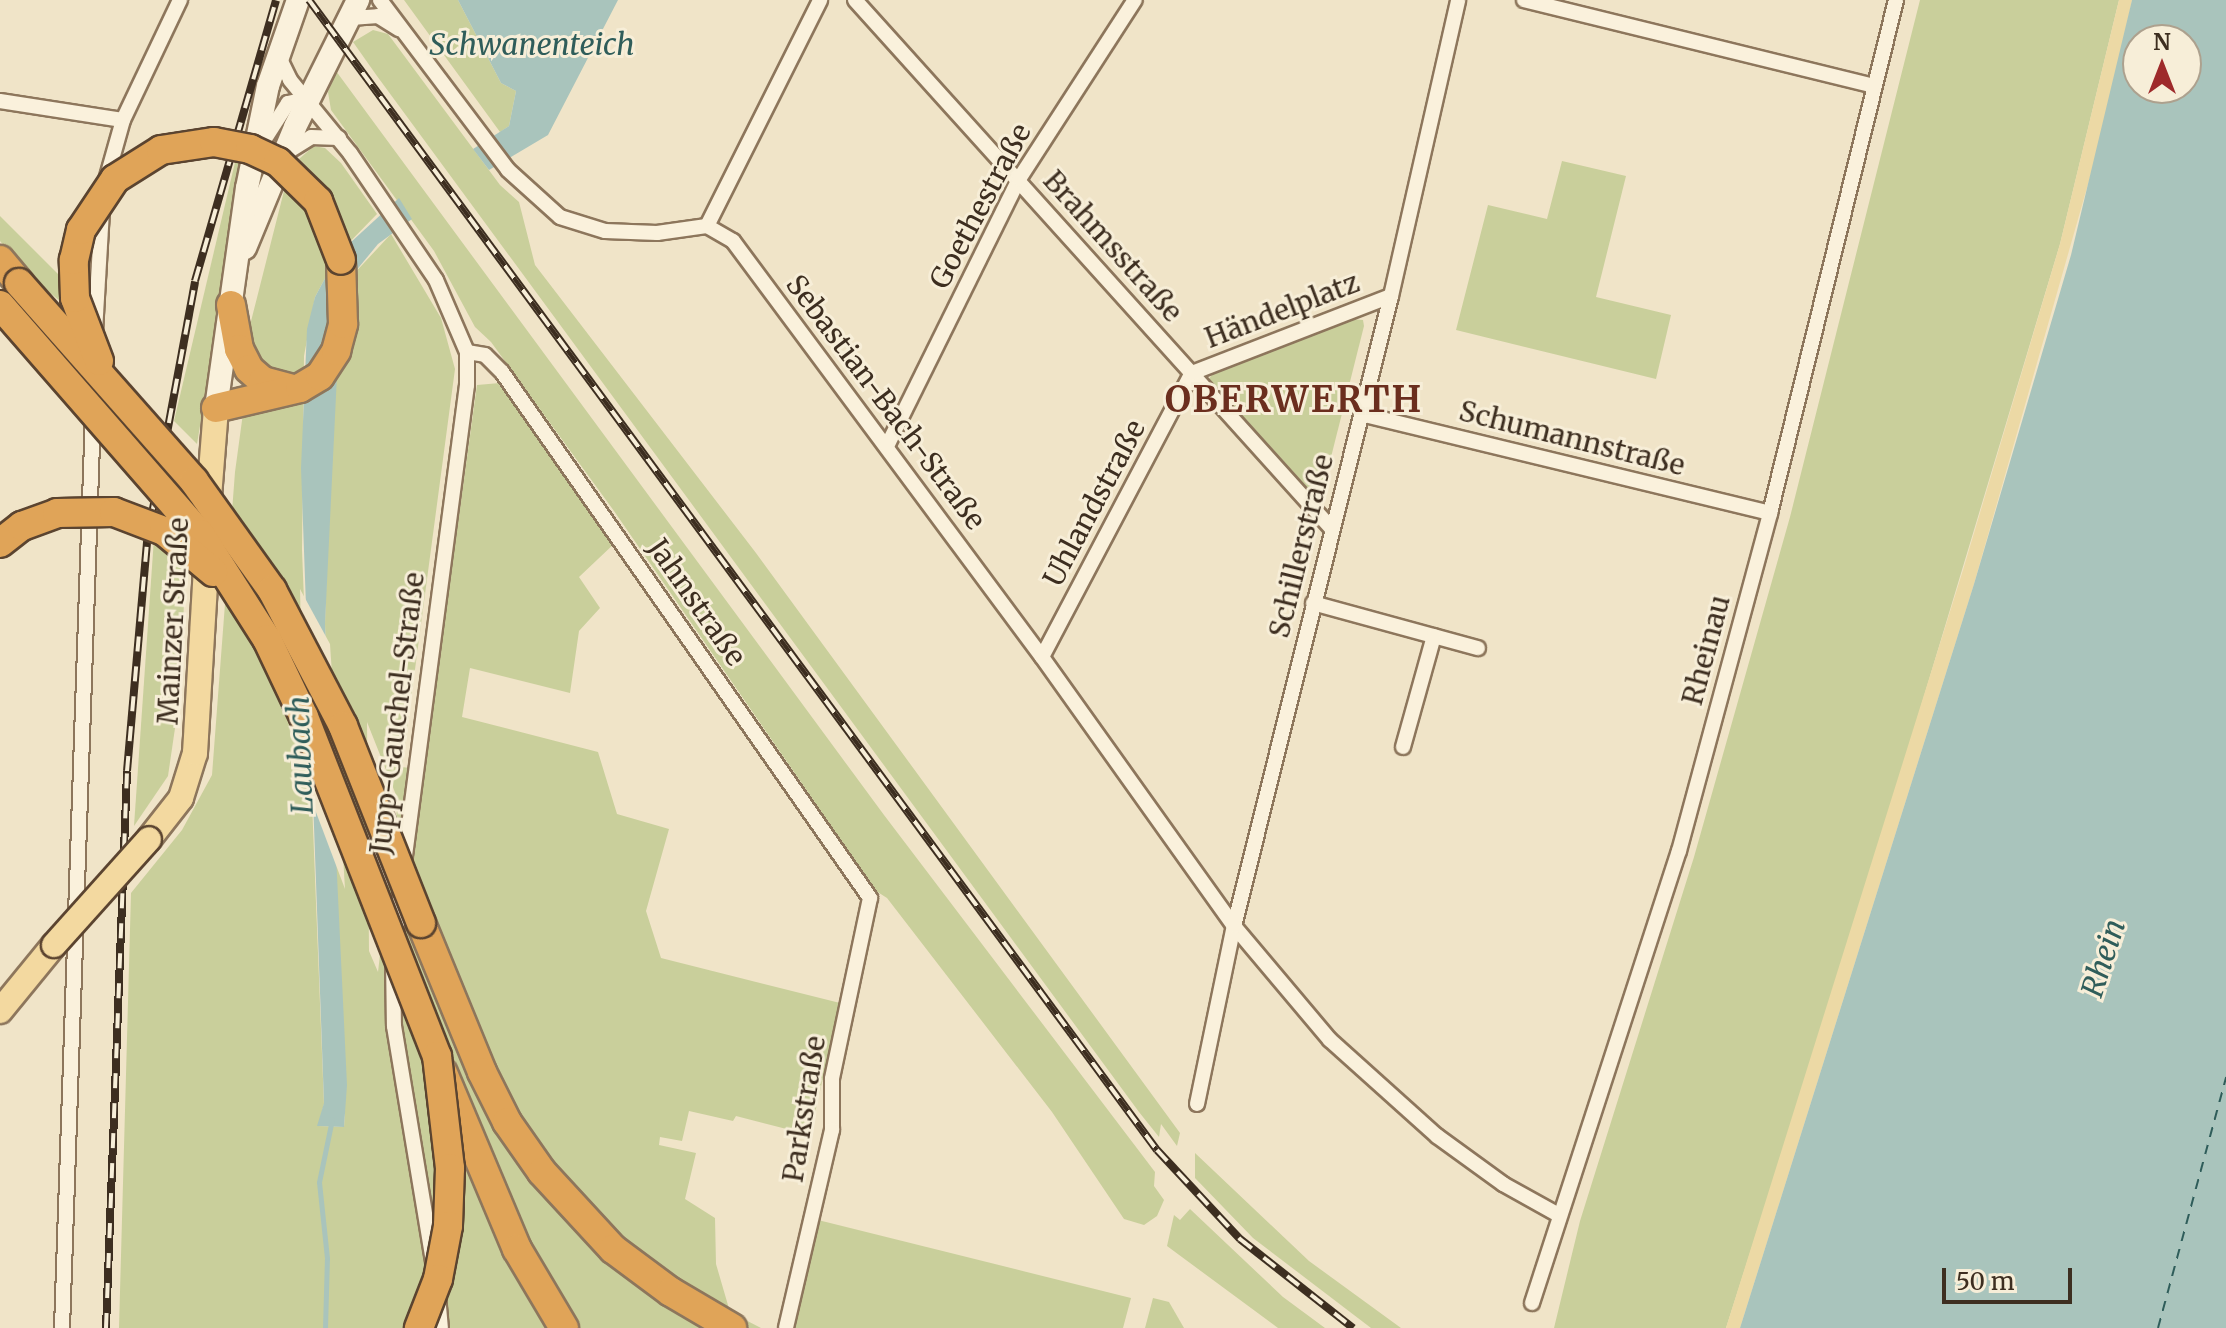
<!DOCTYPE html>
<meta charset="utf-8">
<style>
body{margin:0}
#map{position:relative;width:2226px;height:1328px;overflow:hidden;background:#f0e4c8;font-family:Merriweather,serif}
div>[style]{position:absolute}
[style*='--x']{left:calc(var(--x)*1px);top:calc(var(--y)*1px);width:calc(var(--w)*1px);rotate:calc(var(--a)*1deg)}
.green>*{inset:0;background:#c9cf9b}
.sand>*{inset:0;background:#ecd9a5}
.water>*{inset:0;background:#a9c4bc}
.pier>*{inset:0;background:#f0e4c8}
.stream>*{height:5px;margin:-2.5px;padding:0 2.5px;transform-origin:2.5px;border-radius:2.5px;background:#a9c4bc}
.ferry>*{height:2px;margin-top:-1px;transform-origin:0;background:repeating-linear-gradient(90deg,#2f5d5a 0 10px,transparent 0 18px)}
.roads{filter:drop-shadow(2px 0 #8d765c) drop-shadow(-2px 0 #8d765c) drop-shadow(0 2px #8d765c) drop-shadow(0 -2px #8d765c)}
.street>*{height:14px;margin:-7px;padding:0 7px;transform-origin:7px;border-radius:7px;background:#faf1dc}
.secondary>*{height:22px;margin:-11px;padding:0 11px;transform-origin:11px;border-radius:11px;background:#faf1dc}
.primary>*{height:24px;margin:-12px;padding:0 12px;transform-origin:12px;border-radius:12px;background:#f3d9a0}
.highway>*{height:28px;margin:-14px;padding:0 14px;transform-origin:14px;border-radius:14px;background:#e0a458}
.rail>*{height:8px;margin-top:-4px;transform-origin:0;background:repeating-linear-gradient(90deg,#f7eed8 0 15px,#3d2e20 0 30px);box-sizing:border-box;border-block:2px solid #3d2e20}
.bridges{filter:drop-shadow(2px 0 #5b4430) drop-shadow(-2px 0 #5b4430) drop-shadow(0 2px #5b4430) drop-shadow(0 -2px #5b4430)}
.primary-bridge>*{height:24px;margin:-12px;padding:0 12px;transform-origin:12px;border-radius:12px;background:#f3d9a0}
.highway-bridge>*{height:28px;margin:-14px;padding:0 14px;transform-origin:14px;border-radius:14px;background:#e0a458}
span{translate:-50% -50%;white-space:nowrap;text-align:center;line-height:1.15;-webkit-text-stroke:6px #f7eed8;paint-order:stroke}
.street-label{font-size:28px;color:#3d2e20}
.water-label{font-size:30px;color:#2f5d5a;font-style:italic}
.district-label{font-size:36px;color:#6b2e1e;font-weight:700;letter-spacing:2px}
.north{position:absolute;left:2122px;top:24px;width:80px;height:80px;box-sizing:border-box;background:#f7eed8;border:2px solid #ada18e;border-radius:50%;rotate:0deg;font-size:22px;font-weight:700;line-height:32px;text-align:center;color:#3d2e20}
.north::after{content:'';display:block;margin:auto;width:28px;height:36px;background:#9e2a2b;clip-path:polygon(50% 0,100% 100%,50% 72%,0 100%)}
.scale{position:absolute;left:1942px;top:1268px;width:130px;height:36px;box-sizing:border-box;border:4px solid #3d2e20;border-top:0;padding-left:10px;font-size:24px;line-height:28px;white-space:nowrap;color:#3d2e20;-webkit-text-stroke:6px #f7eed8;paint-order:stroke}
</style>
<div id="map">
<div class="green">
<i style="clip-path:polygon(404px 0,458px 0,501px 83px,516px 91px,509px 126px,500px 132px)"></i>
<i style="clip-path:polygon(1920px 0,2119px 0,2060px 244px,1863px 899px,1726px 1328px,1554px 1328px,1580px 1221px,1694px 857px,1790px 517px)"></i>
<i style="clip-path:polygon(373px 30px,388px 34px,500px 185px,519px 202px,535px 265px,756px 553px,1180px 1133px,1177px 1146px,1161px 1124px,1159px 1137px,1139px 1112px,377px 76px,353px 42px)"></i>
<i style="clip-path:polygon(336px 71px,884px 815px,1155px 1172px,1154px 1186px,1164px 1200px,1157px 1216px,1144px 1225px,1124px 1219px,1052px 1112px,887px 898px,876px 891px,614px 511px,491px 342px,475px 327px,434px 251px,331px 110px,328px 92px)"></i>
<i style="clip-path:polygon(evenodd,314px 146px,325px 148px,341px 163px,377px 214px,338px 254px,315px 297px,304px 356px,302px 550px,324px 1104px,318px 1126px,344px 1127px,345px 1112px,325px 624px,331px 427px,340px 313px,350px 278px,391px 234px,441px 318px,455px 369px,402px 767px,424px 770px,477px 385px,500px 383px,616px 542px,579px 577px,600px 608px,579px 631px,570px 693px,470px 668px,462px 717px,598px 752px,617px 814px,669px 829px,646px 911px,661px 958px,840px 1003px,810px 1135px,736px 1116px,733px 1121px,689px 1111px,682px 1141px,660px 1137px,659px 1145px,696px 1153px,685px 1199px,715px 1218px,716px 1264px,730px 1312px,761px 1328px,119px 1328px,131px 893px,182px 830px,212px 775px,235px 472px,249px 369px,246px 341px,285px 187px,307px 212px,331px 191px,299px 159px,314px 146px,367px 722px,398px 800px,378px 972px,369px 951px,367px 722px)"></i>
<i style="clip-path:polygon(236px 158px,244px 161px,197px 444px,174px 421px)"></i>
<i style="clip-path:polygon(1562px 161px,1626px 176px,1596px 297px,1671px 315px,1656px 379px,1456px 330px,1488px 205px,1547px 219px)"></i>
<i style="clip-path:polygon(0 216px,59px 275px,60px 301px,28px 275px,0 241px)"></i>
<i style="clip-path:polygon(1351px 319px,1363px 320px,1364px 326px,1322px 493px,1316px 497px,1209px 379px,1215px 370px)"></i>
<i style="clip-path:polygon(154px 538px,186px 564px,179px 701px,168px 776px,134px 826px)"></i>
<i style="clip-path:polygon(1195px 1153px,1309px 1261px,1401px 1328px,1371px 1328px,1253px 1238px,1195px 1178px)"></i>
<i style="clip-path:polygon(1190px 1209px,1283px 1297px,1325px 1328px,1278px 1328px,1167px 1246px,1174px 1215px,1180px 1220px)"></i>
<i style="clip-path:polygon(818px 1220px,1131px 1298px,1123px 1328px,792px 1328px)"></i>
<i style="clip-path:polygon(1153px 1298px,1169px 1302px,1184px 1328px,1145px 1328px)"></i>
</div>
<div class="sand">
<i style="clip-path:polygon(2119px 0,2132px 0,2108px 114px,1974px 584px,1740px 1328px,1726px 1328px,1963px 570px,2060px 244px)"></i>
</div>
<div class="water">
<i style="clip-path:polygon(458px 0,618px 0,548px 135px,489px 170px,473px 149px,509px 126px,516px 91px,501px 83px)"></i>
<i style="clip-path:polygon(evenodd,2132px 0,2226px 0,2226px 1328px,1740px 1328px,1974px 584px,2071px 255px,2132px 0,2138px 40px,2186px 40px,2186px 88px,2138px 88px,2138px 40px)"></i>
<i style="clip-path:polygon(399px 198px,412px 219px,378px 244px,350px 278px,340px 313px,325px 624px,347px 1085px,344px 1127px,317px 1126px,324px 1103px,301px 468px,307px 329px,315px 297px,338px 254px)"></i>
</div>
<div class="pier">
<i style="clip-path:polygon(300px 589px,330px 644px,337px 752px,302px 673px)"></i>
<i style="clip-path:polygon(303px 677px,337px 756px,345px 889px,308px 791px)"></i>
</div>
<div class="stream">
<i style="--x:325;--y:1328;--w:70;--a:-88.4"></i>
<i style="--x:327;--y:1258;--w:76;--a:-96"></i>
<i style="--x:319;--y:1182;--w:64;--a:-78.3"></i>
</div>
<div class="ferry">
<i style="--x:2158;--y:1328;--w:260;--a:-74.8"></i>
</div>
<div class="roads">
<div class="street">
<i style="--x:380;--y:0;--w:213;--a:53"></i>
<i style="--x:508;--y:170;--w:70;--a:42.1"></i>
<i style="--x:560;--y:217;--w:47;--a:17.3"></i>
<i style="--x:605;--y:231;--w:52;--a:2.2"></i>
<i style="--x:657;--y:233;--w:50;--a:-8"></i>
<i style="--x:707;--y:226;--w:30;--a:30"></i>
<i style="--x:733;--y:241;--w:518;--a:53.4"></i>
<i style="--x:1042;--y:657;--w:330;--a:54.5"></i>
<i style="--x:1234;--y:926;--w:149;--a:49.9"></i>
<i style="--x:1330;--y:1040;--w:144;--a:41.9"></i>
<i style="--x:1437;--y:1136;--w:82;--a:36"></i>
<i style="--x:1503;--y:1184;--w:64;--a:29"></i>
<i style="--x:855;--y:0;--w:711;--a:47.96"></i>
<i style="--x:1524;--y:0;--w:361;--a:13.8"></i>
<i style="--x:351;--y:18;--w:27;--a:-4"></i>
<i style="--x:378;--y:16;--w:25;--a:32"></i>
<i style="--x:279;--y:57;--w:25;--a:64"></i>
<i style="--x:290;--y:80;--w:94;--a:50.6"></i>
<i style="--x:350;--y:153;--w:153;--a:55.9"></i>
<i style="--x:436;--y:280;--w:78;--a:66.7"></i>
<i style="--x:467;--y:352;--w:33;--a:90"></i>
<i style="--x:467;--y:385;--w:481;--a:97.5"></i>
<i style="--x:0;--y:101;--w:124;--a:8.8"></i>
<i style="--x:261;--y:145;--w:50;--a:-57.3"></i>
<i style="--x:288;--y:103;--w:22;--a:-13"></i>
<i style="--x:289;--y:151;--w:26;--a:-32"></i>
<i style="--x:311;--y:137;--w:28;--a:2"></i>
<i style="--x:105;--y:184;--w:66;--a:-74.3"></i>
<i style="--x:123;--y:120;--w:133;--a:-64.6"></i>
<i style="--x:707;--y:226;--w:253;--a:-63.4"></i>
<i style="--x:95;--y:332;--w:123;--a:-86.7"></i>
<i style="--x:467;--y:352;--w:18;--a:9"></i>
<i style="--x:485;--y:355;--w:24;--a:45"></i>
<i style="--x:502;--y:372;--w:642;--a:55.02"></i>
<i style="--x:870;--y:898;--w:185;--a:101.9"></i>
<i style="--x:832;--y:1079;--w:51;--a:90"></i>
<i style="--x:832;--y:1130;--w:203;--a:103.1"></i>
<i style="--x:1361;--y:414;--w:421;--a:13.6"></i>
<i style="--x:887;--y:446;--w:298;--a:-63.7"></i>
<i style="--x:1019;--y:179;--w:213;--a:-57.1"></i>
<i style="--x:1313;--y:603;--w:171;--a:15.3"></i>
<i style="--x:1042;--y:657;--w:321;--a:-62.2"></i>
<i style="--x:1192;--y:373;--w:213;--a:-21.2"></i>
<i style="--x:1403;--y:747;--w:115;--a:-74.4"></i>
<i style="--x:396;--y:934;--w:47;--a:-83.9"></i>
<i style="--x:393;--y:958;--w:68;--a:89.2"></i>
<i style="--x:394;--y:1026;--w:239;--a:80.6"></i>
<i style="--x:1197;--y:1104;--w:182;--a:-78.3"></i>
<i style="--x:1234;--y:926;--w:649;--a:-76.01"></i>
<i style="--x:1391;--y:296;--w:303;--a:-77.2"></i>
<i style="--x:438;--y:1295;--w:33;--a:85"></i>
<i style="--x:1532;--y:1303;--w:475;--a:-72"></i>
<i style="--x:1679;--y:851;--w:350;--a:-74.9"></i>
<i style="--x:1770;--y:513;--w:528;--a:-76.2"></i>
<i style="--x:62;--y:1328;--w:917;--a:-88.06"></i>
</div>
<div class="secondary">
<i style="--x:245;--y:248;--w:131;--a:-67.5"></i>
<i style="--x:295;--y:127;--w:142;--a:-63.6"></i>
<i style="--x:216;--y:408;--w:222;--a:-82"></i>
<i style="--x:247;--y:188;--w:104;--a:-78.4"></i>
<i style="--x:268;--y:86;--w:91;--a:-70.8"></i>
</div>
<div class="primary">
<i style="--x:208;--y:510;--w:102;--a:-85.5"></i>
<i style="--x:149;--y:839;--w:52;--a:-52"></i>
<i style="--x:181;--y:798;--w:47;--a:-72.7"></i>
<i style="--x:195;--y:753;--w:202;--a:-86.6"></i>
<i style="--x:0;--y:1011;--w:85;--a:-50.7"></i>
</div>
<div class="highway">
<i style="--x:0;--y:260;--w:30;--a:50"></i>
<i style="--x:231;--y:305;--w:45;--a:79.7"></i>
<i style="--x:239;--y:349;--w:22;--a:63"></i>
<i style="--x:249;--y:369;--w:18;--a:41"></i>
<i style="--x:263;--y:381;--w:31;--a:15"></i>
<i style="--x:216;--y:408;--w:86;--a:-13.4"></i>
<i style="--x:300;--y:388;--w:23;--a:-31"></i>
<i style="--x:320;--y:376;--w:30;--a:-57"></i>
<i style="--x:336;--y:351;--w:28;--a:-75"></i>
<i style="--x:343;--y:324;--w:64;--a:-91.8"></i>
<i style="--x:421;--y:923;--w:161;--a:67.7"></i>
<i style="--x:482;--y:1072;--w:56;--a:63.4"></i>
<i style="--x:507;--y:1122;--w:61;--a:55"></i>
<i style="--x:542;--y:1172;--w:105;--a:47.3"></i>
<i style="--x:613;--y:1249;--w:72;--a:36.6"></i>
<i style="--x:671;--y:1292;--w:71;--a:30.5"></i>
<i style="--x:443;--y:1073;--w:191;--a:67.2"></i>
<i style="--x:517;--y:1249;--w:92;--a:59.3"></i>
</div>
</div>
<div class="rail">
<i style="--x:309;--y:0;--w:1429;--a:53.6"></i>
<i style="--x:1157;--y:1150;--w:122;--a:47"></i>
<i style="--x:1240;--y:1239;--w:144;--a:38.2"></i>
<i style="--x:106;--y:1328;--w:557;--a:-87.84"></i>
<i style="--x:127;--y:771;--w:231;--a:-85"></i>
<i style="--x:147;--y:541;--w:264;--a:-79.5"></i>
<i style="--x:195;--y:281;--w:292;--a:-73.9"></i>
</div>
<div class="bridges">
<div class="primary-bridge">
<i style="--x:54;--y:945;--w:142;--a:-48.1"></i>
</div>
<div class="highway-bridge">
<i style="--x:19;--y:283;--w:264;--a:48.5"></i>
<i style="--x:194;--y:481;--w:134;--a:54.4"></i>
<i style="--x:272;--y:590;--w:153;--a:62.4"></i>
<i style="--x:343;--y:726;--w:212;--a:68.4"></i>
<i style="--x:0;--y:305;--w:304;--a:48.9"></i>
<i style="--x:200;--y:534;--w:125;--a:57.5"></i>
<i style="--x:267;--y:639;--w:86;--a:64.6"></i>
<i style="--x:304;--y:717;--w:364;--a:68.6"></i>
<i style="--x:437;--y:1056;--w:113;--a:83.4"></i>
<i style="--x:450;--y:1168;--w:58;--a:92"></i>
<i style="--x:448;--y:1226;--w:54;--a:100.7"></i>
<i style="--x:438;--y:1279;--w:53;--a:111.2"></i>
<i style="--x:99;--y:361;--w:67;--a:-110.9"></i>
<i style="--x:75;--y:298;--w:38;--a:-92"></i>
<i style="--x:74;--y:260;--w:31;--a:-77"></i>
<i style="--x:81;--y:230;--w:61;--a:-56.3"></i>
<i style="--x:115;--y:179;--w:54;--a:-32.2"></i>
<i style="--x:161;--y:150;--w:54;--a:-8.6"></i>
<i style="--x:214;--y:142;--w:37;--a:11"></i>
<i style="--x:250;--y:149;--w:31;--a:25"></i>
<i style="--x:278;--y:162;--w:56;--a:44.3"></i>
<i style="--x:318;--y:201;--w:63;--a:68.7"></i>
<i style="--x:0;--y:543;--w:28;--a:-38"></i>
<i style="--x:22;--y:526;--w:37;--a:-20"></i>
<i style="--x:57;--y:513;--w:57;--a:-1"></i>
<i style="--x:114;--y:512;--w:53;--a:20.8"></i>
<i style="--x:164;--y:531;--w:64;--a:39.9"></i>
</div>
</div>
<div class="street-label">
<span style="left:980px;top:206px;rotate:-62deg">Goethestraße</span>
<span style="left:1113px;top:246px;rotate:48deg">Brahmsstraße</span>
<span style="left:1282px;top:310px;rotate:-21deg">Händelplatz</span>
<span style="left:886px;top:402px;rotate:53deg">Sebastian-Bach-Straße</span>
<span style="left:1572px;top:438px;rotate:14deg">Schumannstraße</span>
<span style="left:1094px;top:503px;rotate:-62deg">Uhlandstraße</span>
<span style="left:1301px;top:546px;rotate:-76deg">Schillerstraße</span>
<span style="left:697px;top:602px;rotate:55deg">Jahnstraße</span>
<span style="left:173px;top:621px;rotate:-87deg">Mainzer Straße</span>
<span style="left:1706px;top:650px;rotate:-75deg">Rheinau</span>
<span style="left:397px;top:713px;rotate:-83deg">Jupp-Gauchel-Straße</span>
<span style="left:804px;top:1109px;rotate:-81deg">Parkstraße</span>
</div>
<div class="water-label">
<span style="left:532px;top:44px">Schwanenteich</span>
<span style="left:300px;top:755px;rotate:-92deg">Laubach</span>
<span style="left:2103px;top:958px;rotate:-72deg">Rhein</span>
</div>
<div class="district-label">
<span style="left:1294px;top:400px">OBERWERTH</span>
</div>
<div class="north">N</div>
<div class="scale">50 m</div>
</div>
